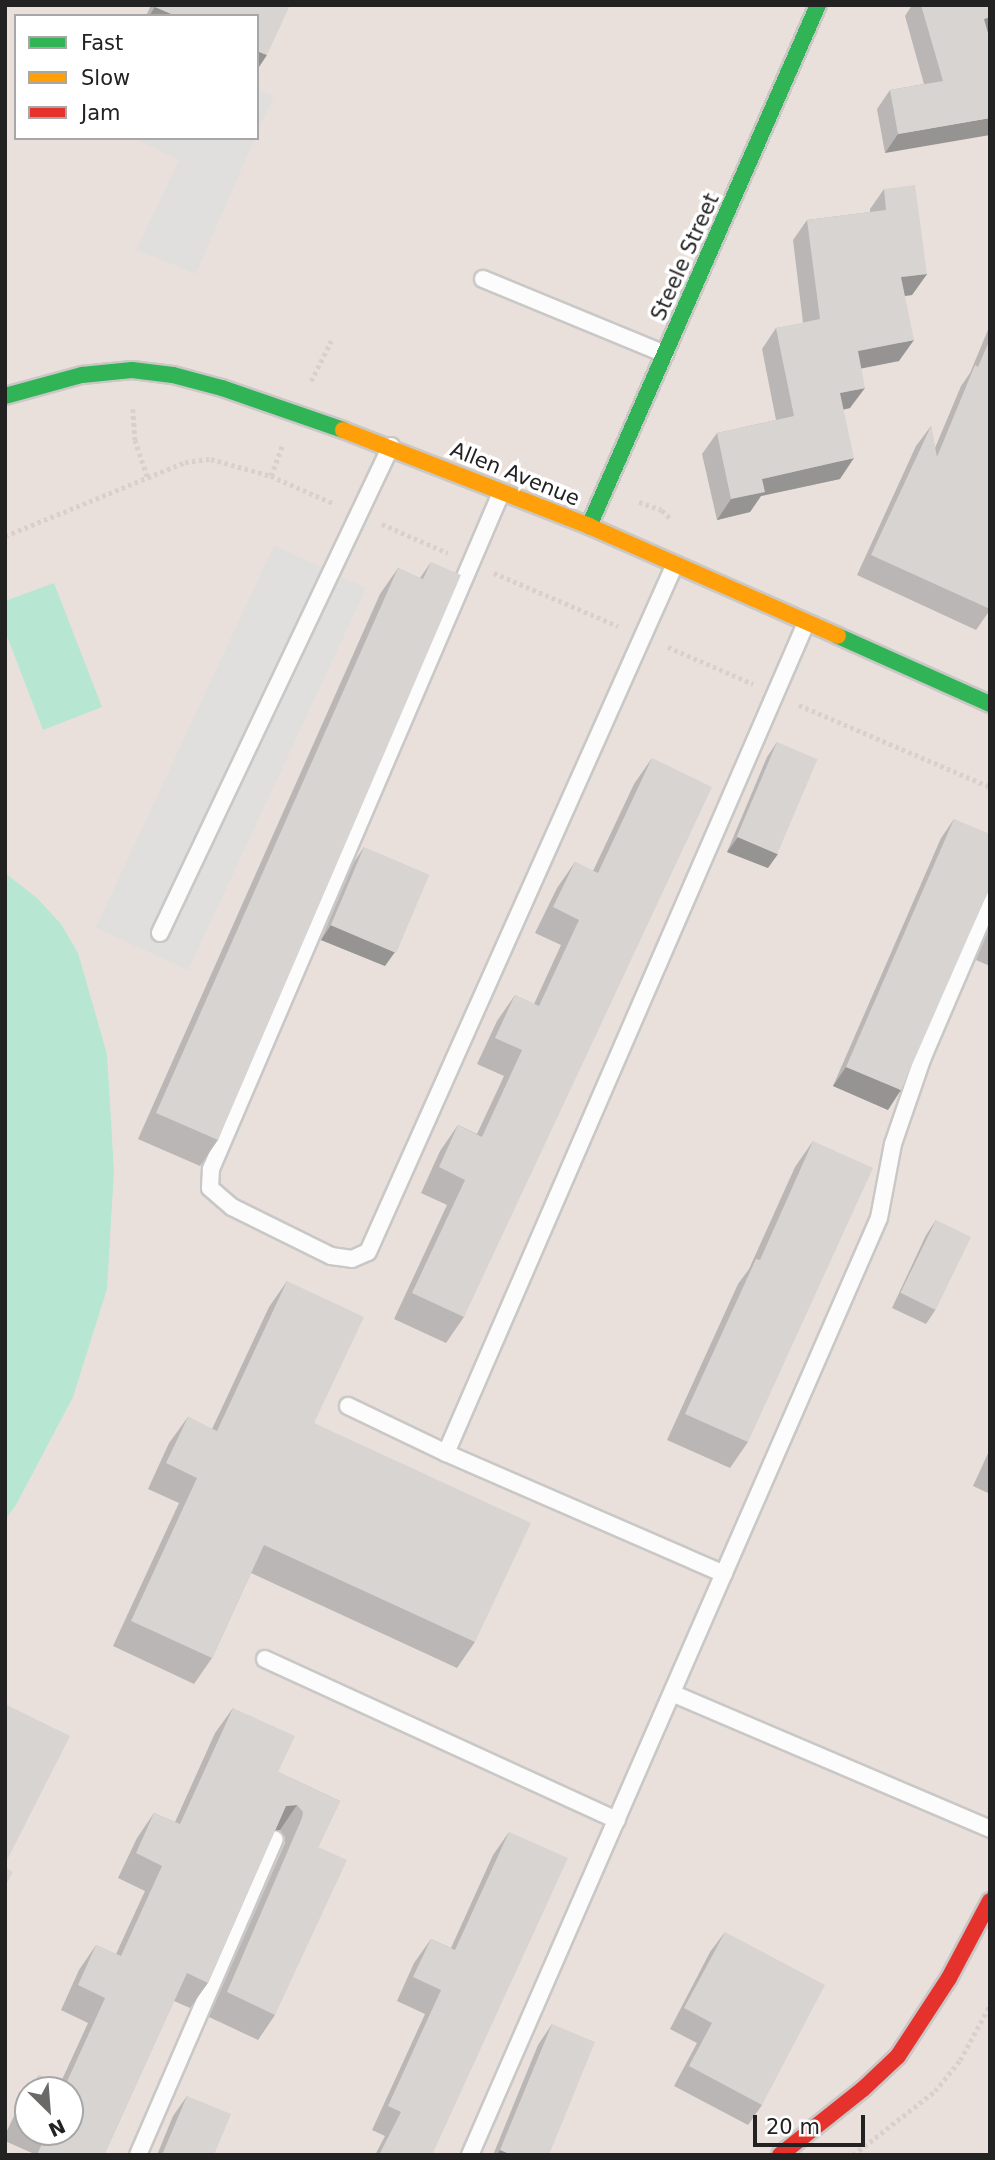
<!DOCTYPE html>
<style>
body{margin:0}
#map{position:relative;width:995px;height:2160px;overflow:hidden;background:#f0eeeb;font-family:"DejaVu Sans",sans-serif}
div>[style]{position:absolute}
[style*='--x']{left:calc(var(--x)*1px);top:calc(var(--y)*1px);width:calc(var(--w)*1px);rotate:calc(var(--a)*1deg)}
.military>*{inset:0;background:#eae0db}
.pitch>*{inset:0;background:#b7e6d2}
.parking>*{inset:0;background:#e0dfde;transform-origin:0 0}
.path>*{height:4.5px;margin-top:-2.25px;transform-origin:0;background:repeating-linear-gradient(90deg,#dccecd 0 3.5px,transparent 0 7px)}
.roads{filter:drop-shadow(2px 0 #c9c8c7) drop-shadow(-2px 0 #c9c8c7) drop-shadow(0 2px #c9c8c7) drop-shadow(0 -2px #c9c8c7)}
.lane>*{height:16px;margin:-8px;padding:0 8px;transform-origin:8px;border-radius:8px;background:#fdfcfc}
.fast>*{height:16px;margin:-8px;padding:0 8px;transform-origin:8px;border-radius:8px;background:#30b455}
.slow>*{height:16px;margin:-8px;padding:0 8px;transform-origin:8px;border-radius:8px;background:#ff9f0a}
.jam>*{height:16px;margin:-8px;padding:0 8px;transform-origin:8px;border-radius:8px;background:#e5322d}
.wall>*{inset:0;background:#b9b6b5}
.shaded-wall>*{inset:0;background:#969493}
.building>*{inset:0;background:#d7d4d2;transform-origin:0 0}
span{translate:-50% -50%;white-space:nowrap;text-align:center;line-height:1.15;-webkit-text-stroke:7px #fff;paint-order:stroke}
.street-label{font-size:21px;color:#222}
.frame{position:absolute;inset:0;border:7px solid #222;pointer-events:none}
.legend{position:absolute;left:14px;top:14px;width:245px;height:126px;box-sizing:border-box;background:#fff;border:2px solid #a7a7a7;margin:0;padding:9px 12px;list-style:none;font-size:21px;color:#222}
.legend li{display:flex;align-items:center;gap:14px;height:35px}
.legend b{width:35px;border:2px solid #a7a7a7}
.north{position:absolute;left:14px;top:2076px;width:70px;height:70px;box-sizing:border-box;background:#fff;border:2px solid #a7a7a7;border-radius:50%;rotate:155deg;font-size:19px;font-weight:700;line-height:28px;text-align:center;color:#222}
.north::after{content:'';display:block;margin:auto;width:24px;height:32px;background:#6a6968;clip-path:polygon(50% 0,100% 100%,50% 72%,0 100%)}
.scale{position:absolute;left:753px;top:2115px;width:112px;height:32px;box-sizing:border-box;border:4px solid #222;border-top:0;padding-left:9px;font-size:21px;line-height:24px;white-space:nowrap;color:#222;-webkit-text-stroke:5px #fff;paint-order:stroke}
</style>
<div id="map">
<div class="military">
<i style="clip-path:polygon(evenodd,5px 5px,990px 5px,990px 2155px,5px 2155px,5px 5px,16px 16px,257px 16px,257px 138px,16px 138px,16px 16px,5px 5px,28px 2090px,70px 2090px,70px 2132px,28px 2132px,28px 2090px)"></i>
</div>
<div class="pitch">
<i style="clip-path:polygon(54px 583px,102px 707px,43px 730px,5px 631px,5px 601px)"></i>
<i style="clip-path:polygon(5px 873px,37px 898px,61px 924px,78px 953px,107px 1054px,114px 1171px,107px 1289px,73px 1397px,16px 1505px,5px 1520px)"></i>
</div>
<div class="parking">
<i style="clip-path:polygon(257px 89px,274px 96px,257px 134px)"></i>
<i style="clip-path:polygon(133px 138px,255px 138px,196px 274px,136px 250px,179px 160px)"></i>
<i style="left:274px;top:545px;width:102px;height:422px;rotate:25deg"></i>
</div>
<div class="path">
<i style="--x:311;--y:381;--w:45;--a:-63.4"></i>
<i style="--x:133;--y:409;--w:31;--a:86"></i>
<i style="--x:135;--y:440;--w:40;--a:71.1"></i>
<i style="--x:271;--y:476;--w:32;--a:-70"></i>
<i style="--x:639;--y:502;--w:24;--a:19"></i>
<i style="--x:662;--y:510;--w:13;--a:45"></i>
<i style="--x:382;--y:524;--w:72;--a:23.7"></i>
<i style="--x:5;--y:536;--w:195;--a:-22.3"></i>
<i style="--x:185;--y:462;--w:26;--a:-7"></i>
<i style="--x:211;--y:459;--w:62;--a:15.8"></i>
<i style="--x:271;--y:476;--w:70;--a:23.6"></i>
<i style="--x:494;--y:573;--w:135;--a:23.1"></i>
<i style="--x:668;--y:647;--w:93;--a:23.5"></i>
<i style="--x:799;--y:705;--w:208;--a:23.2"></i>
<i style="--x:853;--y:2155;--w:104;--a:-38"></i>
<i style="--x:935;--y:2091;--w:40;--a:-51"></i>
<i style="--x:960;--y:2060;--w:63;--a:-61.4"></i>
</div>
<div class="roads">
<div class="lane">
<i style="--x:483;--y:279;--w:197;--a:22.4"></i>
<i style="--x:501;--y:493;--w:736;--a:113.22"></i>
<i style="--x:211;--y:1169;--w:19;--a:93"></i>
<i style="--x:210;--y:1188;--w:29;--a:41"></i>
<i style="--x:232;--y:1207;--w:110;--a:26.3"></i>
<i style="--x:331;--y:1256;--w:21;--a:8"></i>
<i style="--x:352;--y:1259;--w:17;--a:-24"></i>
<i style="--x:368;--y:1252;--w:753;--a:-65.95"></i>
<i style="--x:160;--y:933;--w:539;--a:-64.62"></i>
<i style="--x:348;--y:1406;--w:109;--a:25.6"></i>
<i style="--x:446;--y:1453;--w:303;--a:23.5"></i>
<i style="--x:446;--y:1453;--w:905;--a:-66.55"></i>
<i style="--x:265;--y:1659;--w:387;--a:24.6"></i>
<i style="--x:674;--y:1694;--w:344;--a:23.1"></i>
<i style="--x:138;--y:2155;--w:344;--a:-66.6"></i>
<i style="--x:470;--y:2155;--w:1022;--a:-66.42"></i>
<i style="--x:879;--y:1218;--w:75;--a:-79.3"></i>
<i style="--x:893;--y:1144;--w:92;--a:-71"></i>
<i style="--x:923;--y:1057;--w:170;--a:-66.8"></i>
</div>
<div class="fast">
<i style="--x:5;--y:396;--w:80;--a:-15.3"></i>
<i style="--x:82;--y:375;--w:50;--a:-5.7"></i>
<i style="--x:132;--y:370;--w:41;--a:7"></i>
<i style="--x:173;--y:375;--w:51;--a:14.9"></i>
<i style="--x:222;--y:388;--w:128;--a:19.1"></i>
<i style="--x:589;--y:526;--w:569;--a:-66.27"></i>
<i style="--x:838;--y:636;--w:167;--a:24.1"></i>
</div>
<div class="slow">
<i style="--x:343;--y:430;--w:264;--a:21.3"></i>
<i style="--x:589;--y:526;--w:272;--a:23.8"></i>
</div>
<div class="jam">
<i style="--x:780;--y:2155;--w:106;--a:-38.5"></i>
<i style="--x:863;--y:2089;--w:48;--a:-43.3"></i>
<i style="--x:898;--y:2056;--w:93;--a:-56.8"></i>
<i style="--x:949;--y:1978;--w:87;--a:-62"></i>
</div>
</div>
<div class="wall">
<i style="clip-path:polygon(151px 5px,290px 5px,257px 16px,146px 16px)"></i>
<i style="clip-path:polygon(912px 5px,990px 5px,990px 32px,988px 33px,885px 153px,877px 109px,890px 90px,924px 84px,905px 16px)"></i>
<i style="clip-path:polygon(884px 189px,927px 274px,912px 295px,905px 296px,899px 361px,861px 368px,850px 408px,843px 410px,840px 479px,761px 496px,750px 512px,717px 520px,702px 454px,717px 433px,776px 420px,762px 349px,776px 328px,803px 323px,793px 240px,807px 220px,870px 212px,870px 209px)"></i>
<i style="clip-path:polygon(990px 325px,990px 610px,976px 630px,857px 575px,916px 446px,931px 426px,935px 448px,961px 386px,970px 373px)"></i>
<i style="clip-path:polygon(431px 562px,218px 1140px,200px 1166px,138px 1139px,380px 594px,398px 568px,420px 578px)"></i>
<i style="clip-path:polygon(777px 742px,768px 868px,727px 852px,767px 757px)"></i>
<i style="clip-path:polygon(652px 758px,464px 1317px,446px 1343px,394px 1319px,447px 1205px,421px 1193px,440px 1151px,458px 1125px,477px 1134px,504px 1076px,477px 1064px,497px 1021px,515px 995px,534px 1004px,561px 945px,535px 933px,557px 888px,575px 862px,593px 871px,634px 784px)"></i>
<i style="clip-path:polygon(954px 819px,987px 894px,888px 1110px,833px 1086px,941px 838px)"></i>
<i style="clip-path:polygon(364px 847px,385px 966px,321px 940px,354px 862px)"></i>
<i style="clip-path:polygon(990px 927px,990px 966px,976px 960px)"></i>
<i style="clip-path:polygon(813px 1141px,748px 1442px,730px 1468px,667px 1440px,738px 1284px,749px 1269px,795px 1167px)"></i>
<i style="clip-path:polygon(936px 1220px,936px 1309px,926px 1324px,892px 1308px,926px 1235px)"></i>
<i style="clip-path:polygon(287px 1281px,314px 1423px,475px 1642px,457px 1668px,251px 1573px,212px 1658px,194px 1684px,113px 1646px,179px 1503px,148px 1489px,169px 1443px,188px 1417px,212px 1429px,269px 1307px)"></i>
<i style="clip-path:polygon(990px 1449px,990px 1494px,973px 1486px)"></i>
<i style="clip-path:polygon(233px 1708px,278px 1772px,340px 1801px,318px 1847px,275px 2015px,258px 2040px,209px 2017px,285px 1843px,285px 1837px,280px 1830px,275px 1830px,208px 1983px,190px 2008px,174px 2001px,104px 2155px,31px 2155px,32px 2153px,5px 2141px,5px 2135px,22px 2099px,28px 2090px,28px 2132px,70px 2132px,70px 2090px,28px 2090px,39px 2075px,60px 2084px,88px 2023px,61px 2010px,79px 1970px,96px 1945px,116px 1954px,145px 1891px,118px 1878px,137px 1838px,154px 1813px,175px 1822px,215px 1733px)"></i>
<i style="clip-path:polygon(509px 1832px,432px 2155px,375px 2155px,385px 2136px,372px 2130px,425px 2014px,397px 2001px,414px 1963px,431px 1939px,451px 1948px,493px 1855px)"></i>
<i style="clip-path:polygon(725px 1932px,762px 2105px,748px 2125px,674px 2086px,697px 2043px,670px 2029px,710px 1952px)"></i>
<i style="clip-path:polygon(552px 2024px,549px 2155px,493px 2155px,538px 2045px)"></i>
<i style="clip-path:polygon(187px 2096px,214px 2155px,157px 2155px,173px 2116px)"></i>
</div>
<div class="shaded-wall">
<i style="clip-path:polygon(155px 7px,176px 16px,149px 16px)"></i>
<i style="clip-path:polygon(990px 17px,990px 32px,970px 38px,984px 19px)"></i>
<i style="clip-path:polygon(257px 51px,267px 55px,257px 70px)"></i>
<i style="clip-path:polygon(990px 118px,990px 135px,885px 153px,898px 134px)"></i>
<i style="clip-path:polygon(927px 274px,912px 295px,887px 298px,901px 277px)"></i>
<i style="clip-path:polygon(914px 340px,899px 361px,844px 372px,858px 351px)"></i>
<i style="clip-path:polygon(865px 388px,850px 408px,825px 413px,840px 393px)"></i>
<i style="clip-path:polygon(854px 458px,840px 479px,761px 496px,750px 512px,717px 520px,731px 499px,762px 479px)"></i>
<i style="clip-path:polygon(738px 837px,778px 854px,768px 868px,727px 852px)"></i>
<i style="clip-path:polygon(331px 925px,395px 952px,385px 966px,321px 940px)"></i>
<i style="clip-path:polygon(846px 1067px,901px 1090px,888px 1110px,833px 1086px)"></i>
<i style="clip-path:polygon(297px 1805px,280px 1830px,268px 1831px,286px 1806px)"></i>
<i style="clip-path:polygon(500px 2150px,512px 2155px,497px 2155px)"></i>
</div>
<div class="building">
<i style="clip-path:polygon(156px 5px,290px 5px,267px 55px,257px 51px,257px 16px,176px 16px,155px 7px)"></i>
<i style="clip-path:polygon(921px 5px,990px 5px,990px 17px,984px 19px,990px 40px,990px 118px,898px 134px,890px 90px,943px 81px)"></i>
<i style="clip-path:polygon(915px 185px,927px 274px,901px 277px,914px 340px,858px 351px,865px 388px,840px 393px,854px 458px,762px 479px,765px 492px,731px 499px,717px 433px,794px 416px,776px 328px,820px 319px,807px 220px,886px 210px,884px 189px)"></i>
<i style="clip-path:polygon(990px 339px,990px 609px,871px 555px,931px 426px,937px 457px,975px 365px,978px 367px)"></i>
<i style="clip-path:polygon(431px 562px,461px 575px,218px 1140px,156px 1113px,398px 568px,423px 579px)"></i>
<i style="left:777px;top:742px;width:44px;height:103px;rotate:23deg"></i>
<i style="clip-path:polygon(652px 758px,712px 787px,464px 1317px,412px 1293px,465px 1180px,439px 1167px,458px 1125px,482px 1137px,522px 1050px,495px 1038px,515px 995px,539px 1006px,579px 920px,553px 907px,575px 862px,598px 873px)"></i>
<i style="clip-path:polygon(954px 819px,990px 834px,990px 887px,901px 1090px,846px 1067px)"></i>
<i style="left:364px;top:847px;width:71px;height:85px;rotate:23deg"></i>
<i style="clip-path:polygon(813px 1141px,873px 1168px,748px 1442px,685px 1414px,756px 1259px,760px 1260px)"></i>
<i style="left:936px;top:1220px;width:39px;height:81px;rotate:26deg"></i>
<i style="clip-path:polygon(287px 1281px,364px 1317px,314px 1423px,531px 1523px,475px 1642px,264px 1545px,212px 1658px,131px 1621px,197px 1478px,166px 1463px,188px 1417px,217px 1431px)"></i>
<i style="clip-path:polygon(5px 1704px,70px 1736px,5px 1864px)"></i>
<i style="clip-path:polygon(233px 1708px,295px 1736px,278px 1772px,340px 1801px,318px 1847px,347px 1860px,275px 2015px,227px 1992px,302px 1818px,303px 1812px,297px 1805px,286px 1806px,208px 1983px,187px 1973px,104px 2155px,37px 2155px,47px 2132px,70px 2132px,70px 2090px,32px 2090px,39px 2075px,65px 2086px,105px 1998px,78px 1985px,96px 1945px,121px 1956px,162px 1866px,136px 1853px,154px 1813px,180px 1824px)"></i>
<i style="clip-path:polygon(509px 1832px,568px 1858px,432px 2155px,379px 2155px,401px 2112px,388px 2106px,441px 1990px,413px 1977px,431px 1939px,455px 1950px)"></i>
<i style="clip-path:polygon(5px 1867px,13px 1872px,5px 1886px)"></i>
<i style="clip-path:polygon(725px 1932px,825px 1985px,762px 2105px,689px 2066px,712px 2023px,684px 2008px)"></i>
<i style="clip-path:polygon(552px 2024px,595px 2042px,549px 2155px,512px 2155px,500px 2150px)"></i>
<i style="clip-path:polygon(187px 2096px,231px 2114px,214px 2155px,162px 2155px)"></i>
<i style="clip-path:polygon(28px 2099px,28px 2119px,20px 2115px)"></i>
</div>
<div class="street-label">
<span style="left:685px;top:257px;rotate:-66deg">Steele Street</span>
<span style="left:515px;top:474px;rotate:22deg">Allen Avenue</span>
</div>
<div class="frame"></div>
<ul class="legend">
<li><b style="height:9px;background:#30b455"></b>Fast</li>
<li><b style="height:9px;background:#ff9f0a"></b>Slow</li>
<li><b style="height:9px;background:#e5322d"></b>Jam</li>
</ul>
<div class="north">N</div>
<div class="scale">20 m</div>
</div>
